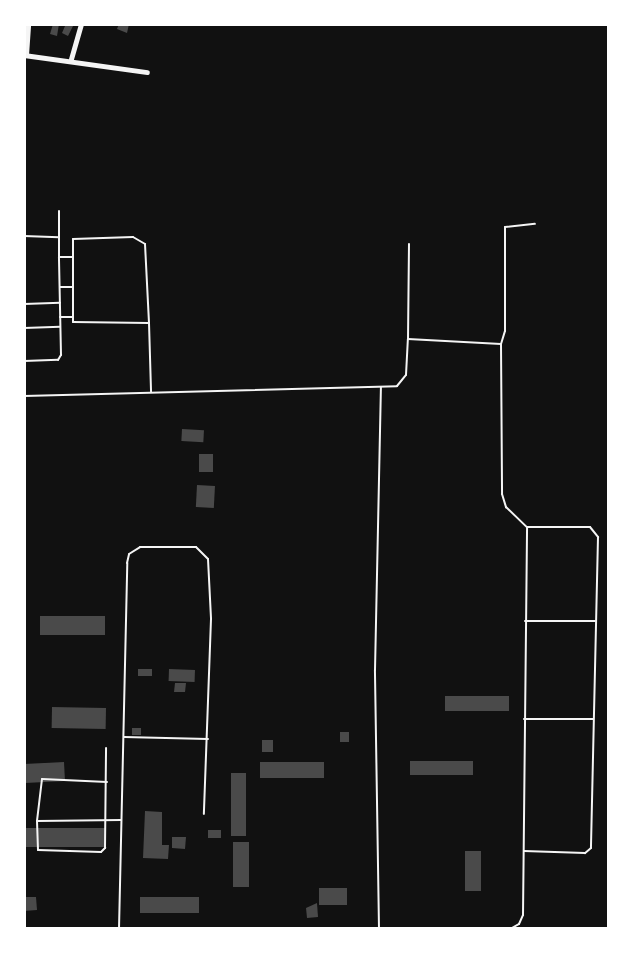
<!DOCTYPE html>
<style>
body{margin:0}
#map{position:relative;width:633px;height:953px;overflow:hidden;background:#111;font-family:Commissioner,sans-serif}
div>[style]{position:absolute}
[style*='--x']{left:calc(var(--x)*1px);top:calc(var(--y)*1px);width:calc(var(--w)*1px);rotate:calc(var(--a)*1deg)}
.building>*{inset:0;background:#4a4a4a;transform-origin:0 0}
.service>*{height:2px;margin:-1px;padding:0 1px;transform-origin:1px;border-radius:1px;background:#f5f5f5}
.minor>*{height:4.5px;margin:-2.25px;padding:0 2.25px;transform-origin:2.25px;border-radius:2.25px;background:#f5f5f5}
span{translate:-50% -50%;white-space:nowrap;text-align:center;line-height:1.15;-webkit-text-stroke:6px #fff;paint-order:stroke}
.frame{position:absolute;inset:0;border:26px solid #fff;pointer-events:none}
</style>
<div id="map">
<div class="building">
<i style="clip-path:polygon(53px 24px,59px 24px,57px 36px,50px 34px)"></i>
<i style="clip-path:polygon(61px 24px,74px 24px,68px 36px,62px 33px,65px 26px)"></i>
<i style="clip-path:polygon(119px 24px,129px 24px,127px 33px,117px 29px)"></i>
<i style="left:182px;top:429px;width:22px;height:12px;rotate:3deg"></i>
<i style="left:199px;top:454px;width:14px;height:18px"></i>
<i style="left:197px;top:485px;width:18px;height:22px;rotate:3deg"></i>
<i style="left:40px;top:616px;width:65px;height:19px"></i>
<i style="left:138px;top:669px;width:14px;height:7px"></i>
<i style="left:169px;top:669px;width:26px;height:12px;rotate:2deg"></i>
<i style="clip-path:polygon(175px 683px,186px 683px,185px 692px,174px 692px)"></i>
<i style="left:509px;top:696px;width:15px;height:64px;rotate:90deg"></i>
<i style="left:52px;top:707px;width:54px;height:21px;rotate:1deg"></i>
<i style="left:132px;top:728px;width:9px;height:7px"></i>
<i style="left:349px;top:732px;width:10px;height:9px;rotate:90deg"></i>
<i style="left:262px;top:740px;width:11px;height:12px"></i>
<i style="left:473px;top:761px;width:14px;height:63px;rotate:90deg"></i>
<i style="left:64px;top:762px;width:19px;height:40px;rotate:87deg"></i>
<i style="left:324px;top:762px;width:16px;height:64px;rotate:90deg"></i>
<i style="left:231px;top:773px;width:15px;height:63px"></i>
<i style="clip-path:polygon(145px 811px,162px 812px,162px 845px,169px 845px,168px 859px,143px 858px)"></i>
<i style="left:106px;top:828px;width:19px;height:81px;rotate:90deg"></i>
<i style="left:208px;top:830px;width:13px;height:8px"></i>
<i style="clip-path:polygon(172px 837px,186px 837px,185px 849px,172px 848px)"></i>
<i style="left:233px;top:842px;width:16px;height:45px"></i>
<i style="left:465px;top:851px;width:16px;height:40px"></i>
<i style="left:347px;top:888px;width:17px;height:28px;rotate:90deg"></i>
<i style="clip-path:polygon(24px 897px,36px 897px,37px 910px,24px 911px)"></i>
<i style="left:199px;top:897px;width:16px;height:59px;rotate:90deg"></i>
<i style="clip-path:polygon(317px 903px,318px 917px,307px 918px,306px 908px)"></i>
</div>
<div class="service">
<i style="--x:59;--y:211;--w:46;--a:90"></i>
<i style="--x:59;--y:257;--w:13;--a:0"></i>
<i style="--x:24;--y:236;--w:35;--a:2"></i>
<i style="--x:60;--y:287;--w:12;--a:0"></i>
<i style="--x:24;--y:304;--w:36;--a:-2"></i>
<i style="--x:60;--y:317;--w:12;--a:0"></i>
<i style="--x:149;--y:323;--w:76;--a:-179.2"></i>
<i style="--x:73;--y:322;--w:83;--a:-90"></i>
<i style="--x:73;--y:239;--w:60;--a:-1.9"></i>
<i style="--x:133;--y:237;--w:14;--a:30"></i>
<i style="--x:145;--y:244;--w:79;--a:87.1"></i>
<i style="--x:149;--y:323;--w:69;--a:88.3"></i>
<i style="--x:24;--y:328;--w:36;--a:-2"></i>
<i style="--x:408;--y:339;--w:95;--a:-89.4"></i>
<i style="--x:501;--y:344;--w:14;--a:-73"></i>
<i style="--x:505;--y:331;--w:104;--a:-90"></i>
<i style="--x:505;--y:227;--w:30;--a:-6"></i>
<i style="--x:24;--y:361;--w:34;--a:-2"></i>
<i style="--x:58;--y:360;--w:6;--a:-59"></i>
<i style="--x:61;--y:355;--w:98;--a:-91.2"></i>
<i style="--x:24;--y:396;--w:373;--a:-1.5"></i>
<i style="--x:397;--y:386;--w:14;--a:-51"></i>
<i style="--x:406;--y:375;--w:36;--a:-87"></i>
<i style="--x:408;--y:339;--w:93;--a:3.1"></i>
<i style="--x:501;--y:344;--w:150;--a:89.6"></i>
<i style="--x:502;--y:494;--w:14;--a:73"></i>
<i style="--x:506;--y:507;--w:29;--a:44"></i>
<i style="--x:527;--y:527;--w:63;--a:0"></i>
<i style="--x:590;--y:527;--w:13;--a:51"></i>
<i style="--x:598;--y:537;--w:311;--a:91.3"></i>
<i style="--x:591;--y:848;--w:8;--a:140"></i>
<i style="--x:585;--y:853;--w:61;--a:-178.1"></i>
<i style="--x:525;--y:621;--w:70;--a:0"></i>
<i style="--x:524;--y:719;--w:69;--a:0"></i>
<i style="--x:124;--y:737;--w:84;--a:1.4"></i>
<i style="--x:107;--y:782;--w:65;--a:-177.4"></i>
<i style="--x:42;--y:779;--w:42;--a:96.8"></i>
<i style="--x:37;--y:821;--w:84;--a:-0.7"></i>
<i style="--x:37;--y:821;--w:29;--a:88"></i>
<i style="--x:38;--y:850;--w:63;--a:1.8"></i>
<i style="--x:101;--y:852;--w:6;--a:-45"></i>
<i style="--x:105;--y:848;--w:100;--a:-89.4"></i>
<i style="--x:119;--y:929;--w:366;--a:-88.7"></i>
<i style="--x:127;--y:563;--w:9;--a:-77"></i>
<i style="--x:129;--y:554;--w:13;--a:-32"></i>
<i style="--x:140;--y:547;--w:56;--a:0"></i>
<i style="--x:196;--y:547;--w:17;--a:45"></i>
<i style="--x:208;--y:559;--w:60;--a:87.1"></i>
<i style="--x:211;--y:619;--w:195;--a:92.1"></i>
<i style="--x:379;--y:929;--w:259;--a:-90.9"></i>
<i style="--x:375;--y:670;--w:283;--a:-88.8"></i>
<i style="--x:510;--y:929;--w:10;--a:-29"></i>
<i style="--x:519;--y:924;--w:10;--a:-66"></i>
<i style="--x:523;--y:915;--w:388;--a:-89.4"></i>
</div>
<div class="minor">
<i style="--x:24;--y:55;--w:124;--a:7.9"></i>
<i style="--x:26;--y:55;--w:31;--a:-86"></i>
<i style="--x:71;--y:59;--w:36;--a:-74"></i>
</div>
<div class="frame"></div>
</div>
